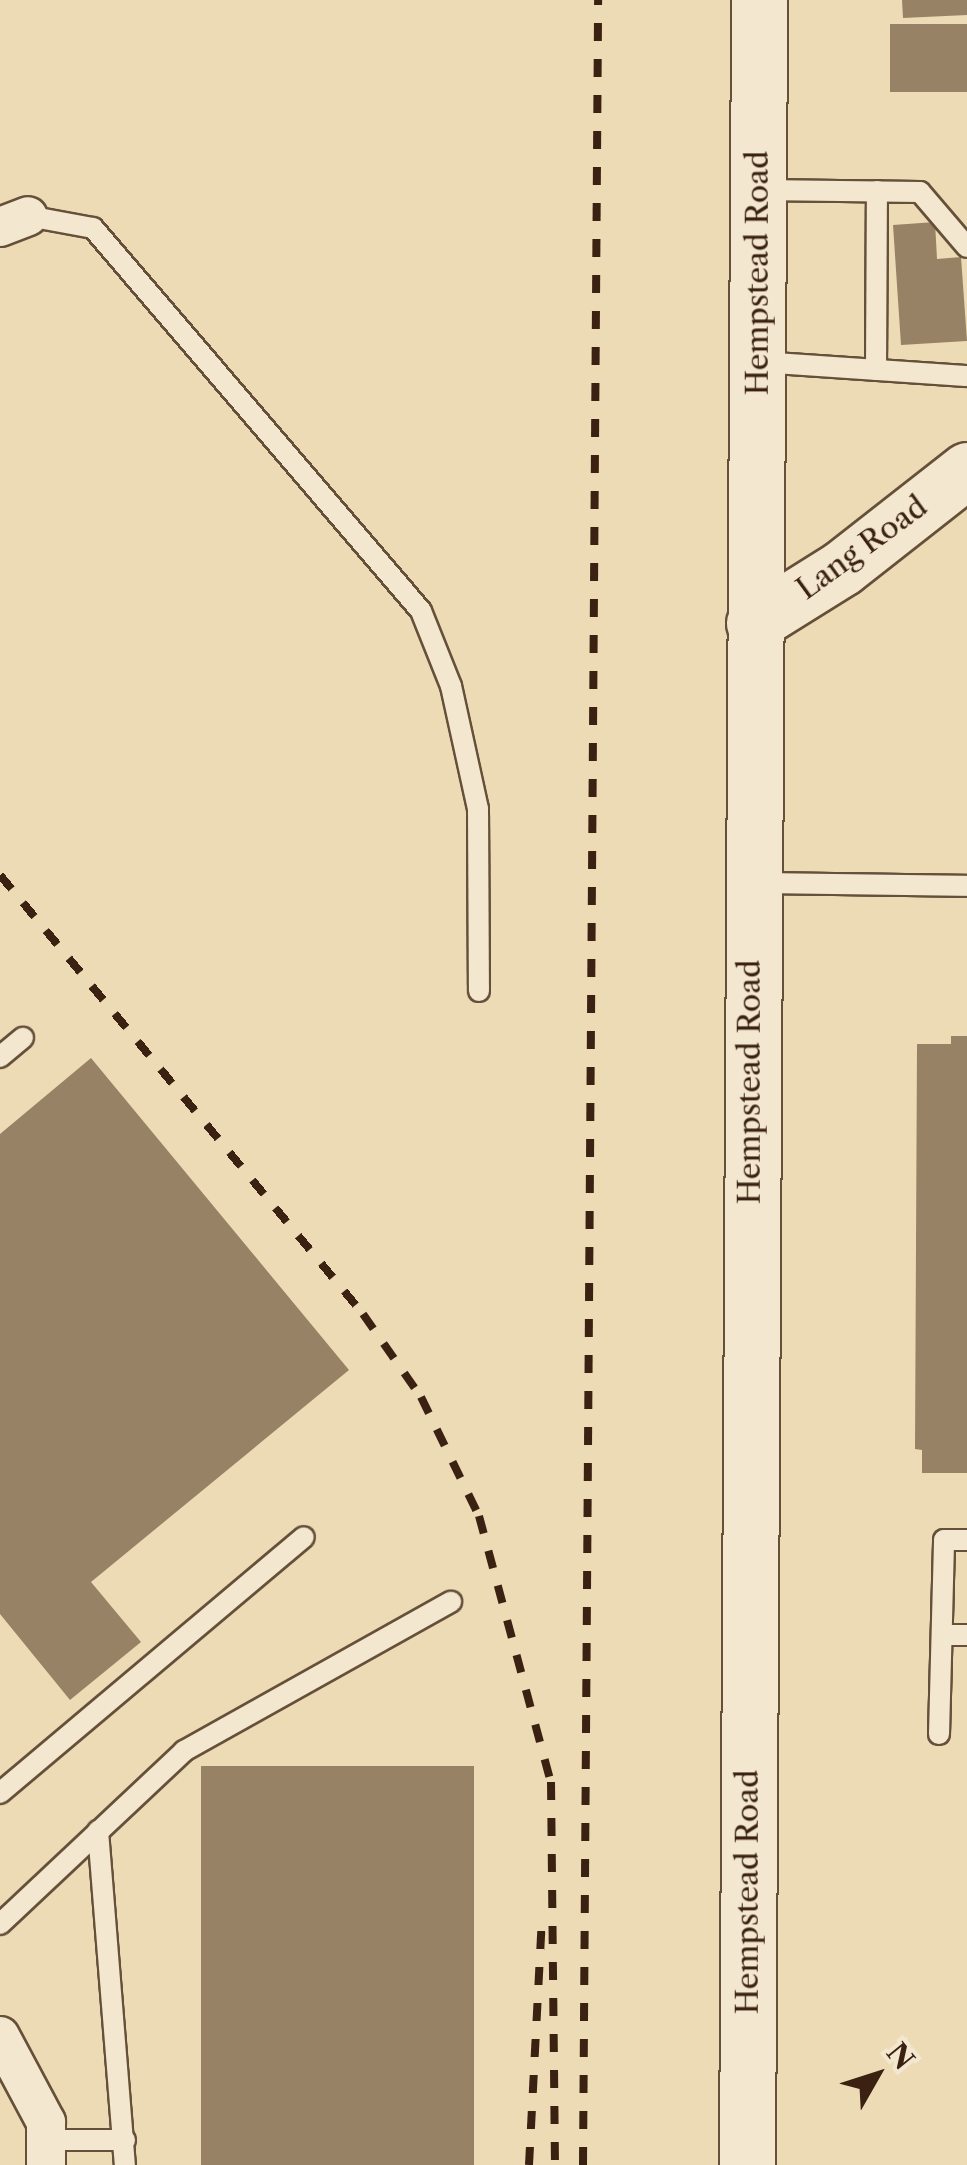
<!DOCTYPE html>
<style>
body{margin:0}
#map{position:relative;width:967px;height:2165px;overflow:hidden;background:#ecdbb5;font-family:"Libre Caslon Text",serif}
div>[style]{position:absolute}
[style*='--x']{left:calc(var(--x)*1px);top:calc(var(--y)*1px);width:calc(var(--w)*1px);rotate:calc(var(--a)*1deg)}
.building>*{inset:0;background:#978266;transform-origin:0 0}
.roads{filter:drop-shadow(2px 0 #66503a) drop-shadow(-2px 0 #66503a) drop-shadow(0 2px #66503a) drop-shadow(0 -2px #66503a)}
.lane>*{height:20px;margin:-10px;padding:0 10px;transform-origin:10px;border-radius:10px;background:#f3e8cf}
.street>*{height:38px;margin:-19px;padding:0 19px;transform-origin:19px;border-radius:19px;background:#f3e8cf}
.secondary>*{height:55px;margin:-27.5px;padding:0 27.5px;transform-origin:27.5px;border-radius:27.5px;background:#f3e8cf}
.rail>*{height:8px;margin-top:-4px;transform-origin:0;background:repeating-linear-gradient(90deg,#3a2111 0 18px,transparent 0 36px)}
span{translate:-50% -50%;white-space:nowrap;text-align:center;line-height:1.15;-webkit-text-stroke:10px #f3e8cf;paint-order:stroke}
.street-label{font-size:30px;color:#3a2111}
.north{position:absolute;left:827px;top:2025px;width:100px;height:100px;-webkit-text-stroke:8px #f3e8cf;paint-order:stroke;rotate:51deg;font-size:28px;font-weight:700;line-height:40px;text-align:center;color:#3a2111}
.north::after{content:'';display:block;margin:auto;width:35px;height:45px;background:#3a2111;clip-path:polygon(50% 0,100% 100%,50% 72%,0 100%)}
</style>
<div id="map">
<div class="building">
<i style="clip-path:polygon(902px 0,967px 0,967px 15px,903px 18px)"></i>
<i style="left:890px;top:24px;width:77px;height:68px"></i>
<i style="clip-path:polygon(935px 222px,937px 259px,961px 257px,967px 341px,901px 345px,893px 225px)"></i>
<i style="clip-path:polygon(951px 1036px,967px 1036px,967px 1473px,922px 1473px,922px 1450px,915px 1449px,917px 1044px,951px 1044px)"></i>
<i style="clip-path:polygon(91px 1058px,349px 1370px,91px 1582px,141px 1642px,70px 1700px,0 1614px,0 1134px)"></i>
<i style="left:201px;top:1766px;width:273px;height:399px"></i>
</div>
<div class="roads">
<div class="lane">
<i style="--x:760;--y:190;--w:160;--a:0.7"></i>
<i style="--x:920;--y:192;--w:72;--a:49.5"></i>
<i style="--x:28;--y:216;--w:66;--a:10.5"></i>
<i style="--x:93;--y:228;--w:504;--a:49.42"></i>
<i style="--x:421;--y:611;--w:81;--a:68.2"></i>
<i style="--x:451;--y:686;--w:126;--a:77.6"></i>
<i style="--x:478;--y:809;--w:182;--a:89.7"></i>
<i style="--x:759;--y:362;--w:208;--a:3.9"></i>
<i style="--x:876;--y:370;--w:179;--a:-89.7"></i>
<i style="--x:754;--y:883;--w:213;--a:0.8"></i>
<i style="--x:0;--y:1057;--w:30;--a:-40"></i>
<i style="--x:942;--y:1635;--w:25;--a:0"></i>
<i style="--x:939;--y:1734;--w:194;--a:-88.5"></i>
<i style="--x:944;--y:1540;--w:23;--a:0"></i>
<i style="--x:0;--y:1793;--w:397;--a:-40.1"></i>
<i style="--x:98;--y:1831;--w:335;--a:85.4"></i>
<i style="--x:0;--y:1924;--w:253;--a:-43.2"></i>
<i style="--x:184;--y:1751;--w:306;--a:-29.2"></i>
<i style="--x:46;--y:2140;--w:79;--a:0"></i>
</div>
<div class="street">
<i style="--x:0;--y:227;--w:30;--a:-21"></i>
<i style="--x:0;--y:2036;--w:98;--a:61.9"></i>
<i style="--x:46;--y:2122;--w:43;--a:90"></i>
</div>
<div class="secondary">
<i style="--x:754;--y:623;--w:104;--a:-32"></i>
<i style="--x:842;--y:568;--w:159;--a:-38.1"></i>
<i style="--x:747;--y:2165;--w:2165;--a:-89.68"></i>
</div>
</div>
<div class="rail">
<i style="--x:0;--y:875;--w:570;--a:50.41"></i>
<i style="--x:363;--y:1314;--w:101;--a:55.1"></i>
<i style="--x:421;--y:1397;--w:132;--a:64"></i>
<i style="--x:479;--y:1516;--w:276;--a:74.9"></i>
<i style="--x:551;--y:1782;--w:383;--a:89.4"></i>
<i style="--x:529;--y:2165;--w:244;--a:-87"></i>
<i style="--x:583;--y:2165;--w:2165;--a:-89.6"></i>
</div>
<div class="street-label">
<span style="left:758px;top:273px;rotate:-90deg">Hempstead Road</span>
<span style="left:862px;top:548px;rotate:-36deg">Lang Road</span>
<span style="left:750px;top:1082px;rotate:-90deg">Hempstead Road</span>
<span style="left:748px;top:1892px;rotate:-90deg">Hempstead Road</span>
</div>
<div class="north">N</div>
</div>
